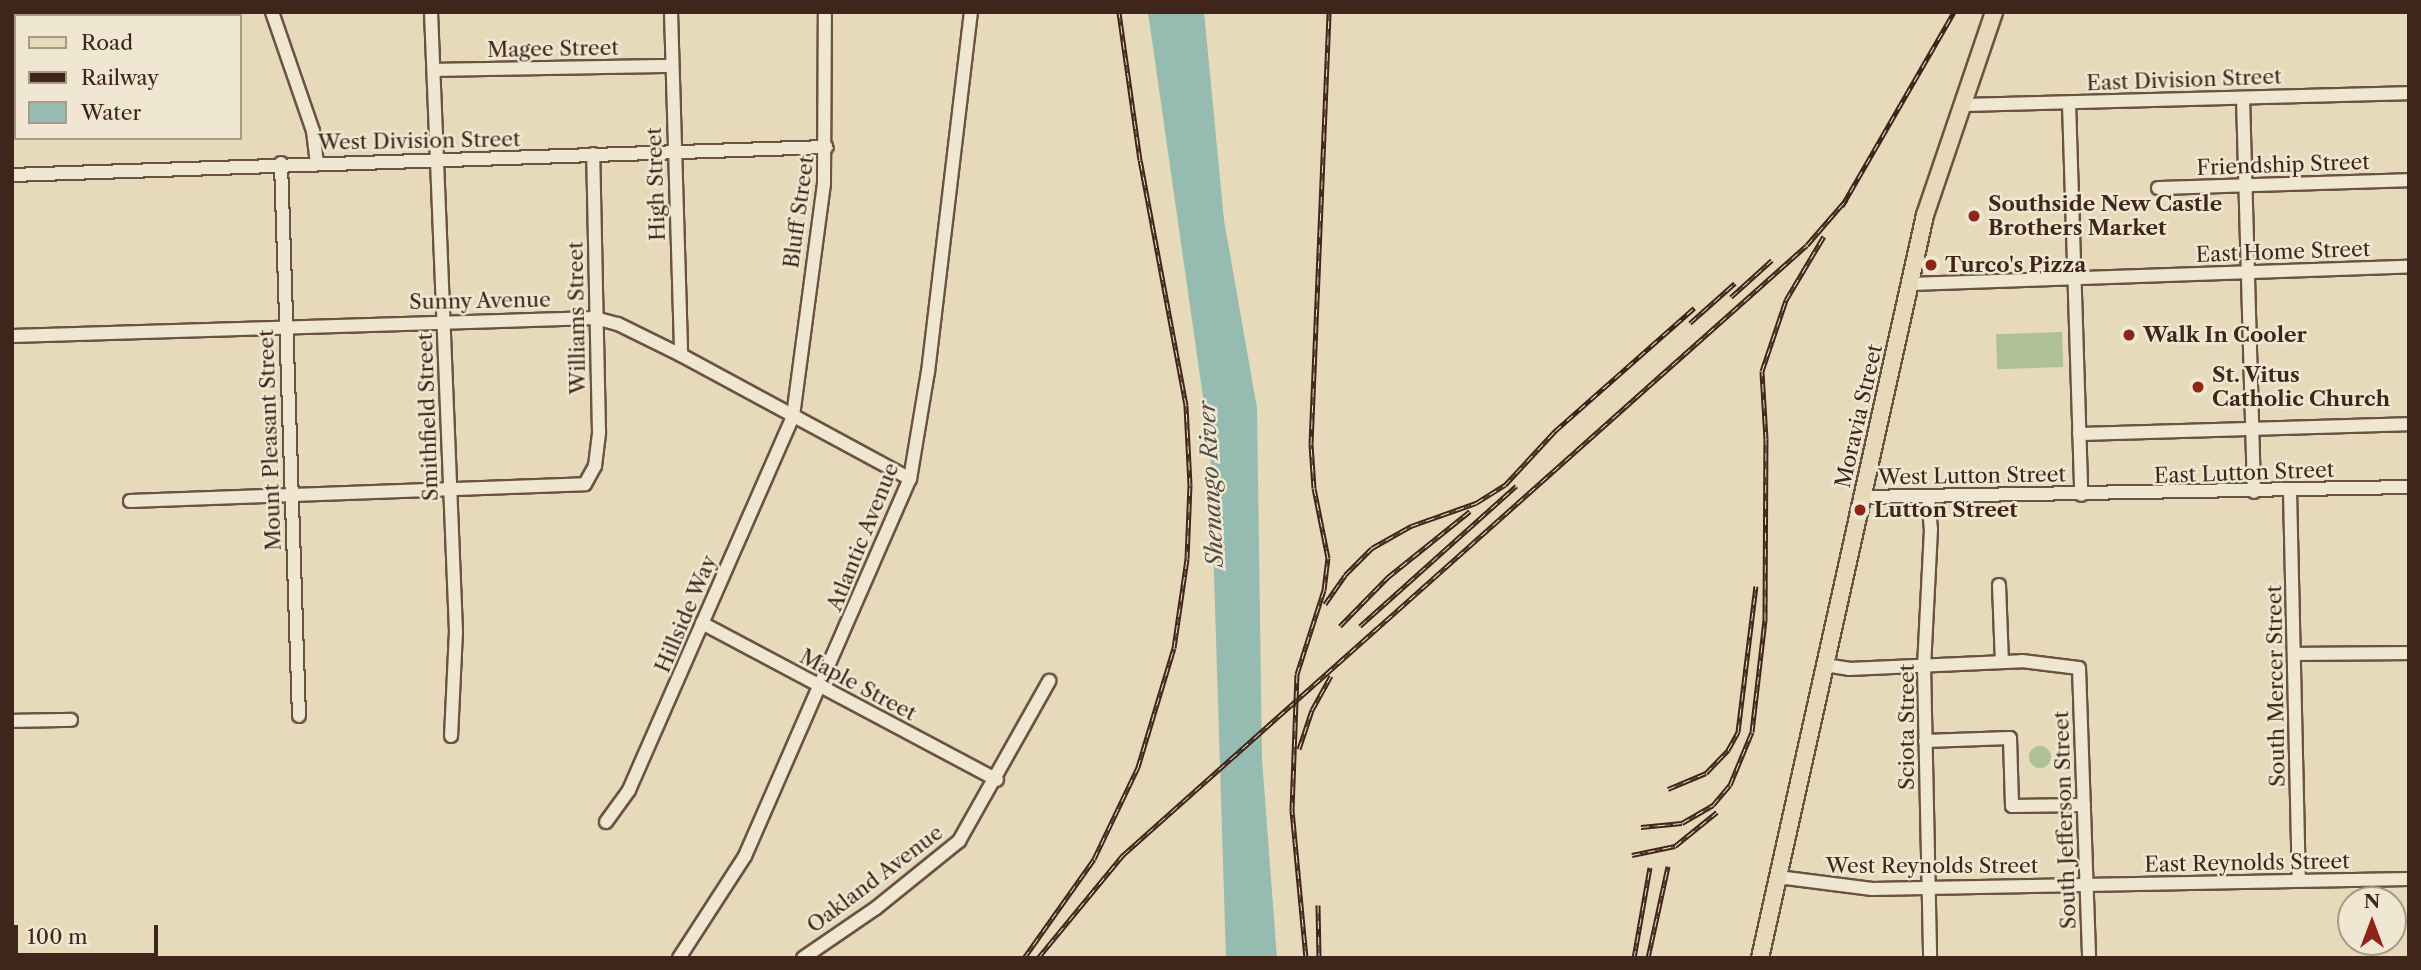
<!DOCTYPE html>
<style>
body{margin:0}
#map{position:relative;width:2421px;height:970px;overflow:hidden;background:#e6daba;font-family:"Libre Caslon Text",serif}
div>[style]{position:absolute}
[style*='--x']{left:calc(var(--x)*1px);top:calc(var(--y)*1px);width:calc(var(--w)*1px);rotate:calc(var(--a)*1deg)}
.green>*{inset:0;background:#aec195;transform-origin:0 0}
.round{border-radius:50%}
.water>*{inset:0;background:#96bbb0}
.roads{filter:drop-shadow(2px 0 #6a5342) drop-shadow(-2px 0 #6a5342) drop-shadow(0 2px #6a5342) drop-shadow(0 -2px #6a5342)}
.minor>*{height:12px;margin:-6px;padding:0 6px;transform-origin:6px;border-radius:6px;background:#efe7d2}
.major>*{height:16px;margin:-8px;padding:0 8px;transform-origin:8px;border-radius:8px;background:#e6daba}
.rail>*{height:5px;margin-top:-2.5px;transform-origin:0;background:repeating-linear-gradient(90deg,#efe7d2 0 8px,#40261a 0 16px);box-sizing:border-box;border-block:2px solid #40261a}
.dots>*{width:19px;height:19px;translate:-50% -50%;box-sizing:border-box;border:4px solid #efe7d2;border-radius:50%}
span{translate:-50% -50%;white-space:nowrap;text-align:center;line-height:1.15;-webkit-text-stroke:5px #efe7d2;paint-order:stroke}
.street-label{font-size:21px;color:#40261a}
.poi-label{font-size:21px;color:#40261a;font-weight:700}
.left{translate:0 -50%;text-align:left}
.water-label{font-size:23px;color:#564b40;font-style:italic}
.frame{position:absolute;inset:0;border:14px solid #40261a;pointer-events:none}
.legend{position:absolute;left:14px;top:14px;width:228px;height:126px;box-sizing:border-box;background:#efe7d2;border:2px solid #a99a88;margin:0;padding:9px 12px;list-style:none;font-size:21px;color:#40261a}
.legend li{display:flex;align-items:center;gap:14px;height:35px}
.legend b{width:35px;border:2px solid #a99a88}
.north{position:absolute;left:2337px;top:886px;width:70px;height:70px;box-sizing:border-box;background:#efe7d2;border:2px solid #a99a88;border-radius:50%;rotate:0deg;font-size:19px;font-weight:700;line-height:28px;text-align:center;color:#40261a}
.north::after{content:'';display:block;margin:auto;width:24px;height:32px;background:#8f2418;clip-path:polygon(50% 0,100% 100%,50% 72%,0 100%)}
.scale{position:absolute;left:14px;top:925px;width:144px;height:32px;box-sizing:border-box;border:4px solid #40261a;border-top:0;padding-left:9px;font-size:21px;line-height:24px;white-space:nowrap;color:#40261a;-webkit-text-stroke:5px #efe7d2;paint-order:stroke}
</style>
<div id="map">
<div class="green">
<i style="left:2062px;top:332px;width:35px;height:66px;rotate:88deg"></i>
<i class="round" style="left:2029px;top:746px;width:22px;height:22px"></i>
</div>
<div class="water">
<i style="clip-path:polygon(1148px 12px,1204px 12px,1224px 220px,1257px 408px,1262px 759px,1277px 958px,1226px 958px,1210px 446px)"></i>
</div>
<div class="roads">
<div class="minor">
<i style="--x:272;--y:12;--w:126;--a:71"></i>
<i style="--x:313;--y:131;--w:32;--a:83"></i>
<i style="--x:431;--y:12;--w:620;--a:87.69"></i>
<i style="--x:456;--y:631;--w:105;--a:92.7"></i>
<i style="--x:671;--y:12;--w:343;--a:88.3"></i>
<i style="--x:435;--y:70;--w:237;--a:-1"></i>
<i style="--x:2243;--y:98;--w:394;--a:88.4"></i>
<i style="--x:2069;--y:103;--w:392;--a:88.2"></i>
<i style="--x:1961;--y:105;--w:448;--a:-1.5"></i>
<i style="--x:281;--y:163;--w:553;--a:88.14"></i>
<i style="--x:12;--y:175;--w:815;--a:-1.97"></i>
<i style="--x:2158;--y:188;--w:251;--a:-1.8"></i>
<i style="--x:1910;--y:284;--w:499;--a:-2"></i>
<i style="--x:12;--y:336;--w:583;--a:-1.77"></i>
<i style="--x:595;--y:318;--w:24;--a:15"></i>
<i style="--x:618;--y:324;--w:70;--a:26.2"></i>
<i style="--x:681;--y:355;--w:260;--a:28.4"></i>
<i style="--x:2079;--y:434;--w:330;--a:-1.7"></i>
<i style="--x:2290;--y:491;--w:390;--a:88.7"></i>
<i style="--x:1928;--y:496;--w:33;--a:85"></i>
<i style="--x:1931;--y:529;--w:136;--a:92.9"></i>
<i style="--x:1924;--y:665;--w:293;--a:88.8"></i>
<i style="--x:1863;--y:497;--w:546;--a:-1.05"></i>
<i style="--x:130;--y:501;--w:455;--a:-2.1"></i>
<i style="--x:585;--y:484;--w:21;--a:-61"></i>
<i style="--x:595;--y:466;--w:34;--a:-83"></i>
<i style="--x:599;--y:432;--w:278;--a:-91.2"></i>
<i style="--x:1999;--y:585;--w:77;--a:87.8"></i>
<i style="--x:702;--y:623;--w:334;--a:28"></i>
<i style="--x:2294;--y:654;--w:115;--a:-0.5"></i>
<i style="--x:1825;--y:665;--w:24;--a:9"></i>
<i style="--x:1849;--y:669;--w:173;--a:-2.6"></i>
<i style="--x:2022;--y:661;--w:57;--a:7"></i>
<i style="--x:2079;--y:668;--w:290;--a:88"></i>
<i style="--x:12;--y:721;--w:59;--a:-1"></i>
<i style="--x:1925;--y:741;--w:85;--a:-2"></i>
<i style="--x:2010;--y:738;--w:68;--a:88.3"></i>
<i style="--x:2012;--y:806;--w:72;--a:-0.8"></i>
<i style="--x:606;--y:822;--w:39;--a:-54"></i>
<i style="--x:629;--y:790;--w:408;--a:-66.3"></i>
<i style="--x:793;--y:416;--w:235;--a:-82.4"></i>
<i style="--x:824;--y:183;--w:171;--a:-89.7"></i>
<i style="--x:1778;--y:877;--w:95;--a:7.3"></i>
<i style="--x:1872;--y:889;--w:537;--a:-1.07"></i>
<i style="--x:679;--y:958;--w:121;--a:-57.1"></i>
<i style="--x:745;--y:856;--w:412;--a:-66.4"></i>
<i style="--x:910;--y:479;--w:109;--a:-80.5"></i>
<i style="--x:928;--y:372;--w:363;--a:-83.2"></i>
<i style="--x:803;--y:958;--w:88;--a:-34.4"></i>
<i style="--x:876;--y:908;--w:107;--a:-38.9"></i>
<i style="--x:959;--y:841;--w:184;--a:-60.6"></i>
</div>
<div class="major">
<i style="--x:1760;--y:958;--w:761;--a:-77.48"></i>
<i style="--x:1925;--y:215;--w:214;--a:-71.2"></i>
</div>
</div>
<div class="rail">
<i style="--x:1842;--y:206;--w:224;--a:-60"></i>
<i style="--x:1731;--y:297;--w:55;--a:-42.1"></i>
<i style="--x:1690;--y:323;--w:60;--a:-41.6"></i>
<i style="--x:1325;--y:604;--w:35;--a:-55"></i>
<i style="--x:1345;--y:575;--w:38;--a:-45"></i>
<i style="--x:1372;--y:548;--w:45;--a:-29.4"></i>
<i style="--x:1411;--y:526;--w:69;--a:-19.5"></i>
<i style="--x:1476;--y:503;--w:34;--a:-32"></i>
<i style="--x:1505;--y:485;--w:74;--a:-47.2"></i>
<i style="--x:1555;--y:431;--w:186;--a:-41.5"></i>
<i style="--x:1340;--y:626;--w:69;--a:-45.6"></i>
<i style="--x:1388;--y:577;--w:105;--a:-38.8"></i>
<i style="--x:1360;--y:626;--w:210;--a:-41.9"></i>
<i style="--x:1299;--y:749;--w:41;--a:-71.6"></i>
<i style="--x:1312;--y:710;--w:39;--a:-61"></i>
<i style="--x:1668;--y:789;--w:41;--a:-22.8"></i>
<i style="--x:1706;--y:773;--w:32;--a:-46"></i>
<i style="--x:1728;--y:750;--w:21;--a:-61"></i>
<i style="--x:1738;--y:732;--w:147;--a:-83"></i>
<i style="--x:1641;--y:827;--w:41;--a:-5.6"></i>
<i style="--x:1682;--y:823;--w:36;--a:-30"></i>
<i style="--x:1713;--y:805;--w:26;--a:-50"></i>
<i style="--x:1730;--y:785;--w:57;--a:-67.5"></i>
<i style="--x:1752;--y:732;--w:113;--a:-83.4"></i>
<i style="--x:1765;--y:620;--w:181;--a:-89.7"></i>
<i style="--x:1766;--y:439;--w:68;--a:-93.4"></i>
<i style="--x:1762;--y:371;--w:75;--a:-71.3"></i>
<i style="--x:1786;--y:300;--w:74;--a:-59.3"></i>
<i style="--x:1632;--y:855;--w:44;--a:-11.8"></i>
<i style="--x:1675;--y:846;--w:54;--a:-39"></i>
<i style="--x:1318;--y:905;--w:53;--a:88.9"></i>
<i style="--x:1024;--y:958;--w:121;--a:-54.7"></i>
<i style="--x:1094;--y:859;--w:102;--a:-64.4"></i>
<i style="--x:1138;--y:767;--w:124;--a:-73.2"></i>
<i style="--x:1174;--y:648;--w:90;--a:-81.7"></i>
<i style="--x:1187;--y:559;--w:74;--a:-87.7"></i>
<i style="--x:1190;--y:485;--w:80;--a:-92.9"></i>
<i style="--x:1186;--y:405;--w:249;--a:-100.6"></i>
<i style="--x:1140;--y:160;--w:149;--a:-98.1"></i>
<i style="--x:1038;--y:958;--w:134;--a:-50.5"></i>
<i style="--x:1123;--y:855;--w:916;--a:-41.73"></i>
<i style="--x:1807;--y:245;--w:60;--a:-49.1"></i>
<i style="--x:1306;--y:958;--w:149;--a:-95.4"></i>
<i style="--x:1292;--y:810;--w:136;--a:-87.9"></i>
<i style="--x:1297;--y:674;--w:88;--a:-72.2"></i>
<i style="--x:1324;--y:590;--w:32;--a:-83"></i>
<i style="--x:1328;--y:558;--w:71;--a:-101.3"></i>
<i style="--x:1314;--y:488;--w:44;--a:-93.9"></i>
<i style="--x:1311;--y:444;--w:432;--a:-87.6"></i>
<i style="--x:1634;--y:958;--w:92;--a:-80"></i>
<i style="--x:1648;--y:958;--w:94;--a:-77.7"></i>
</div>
<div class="dots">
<i style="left:1974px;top:216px;background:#8f2418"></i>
<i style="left:1931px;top:265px;background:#8f2418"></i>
<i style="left:2129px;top:335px;background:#8f2418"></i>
<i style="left:2198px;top:387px;background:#8f2418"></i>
<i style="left:1860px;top:510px;background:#8f2418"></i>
</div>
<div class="street-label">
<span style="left:553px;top:49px;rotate:-1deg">Magee Street</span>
<span style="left:2184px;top:80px;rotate:-2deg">East Division Street</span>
<span style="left:419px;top:141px;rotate:-1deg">West Division Street</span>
<span style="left:2283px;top:165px;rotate:-2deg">Friendship Street</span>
<span style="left:656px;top:184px;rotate:-92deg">High Street</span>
<span style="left:799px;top:212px;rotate:-82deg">Bluff Street</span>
<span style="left:2283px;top:252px;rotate:-2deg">East Home Street</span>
<span style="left:480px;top:301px;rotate:-1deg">Sunny Avenue</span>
<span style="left:577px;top:318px;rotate:-91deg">Williams Street</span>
<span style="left:1859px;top:416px;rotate:-77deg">Moravia Street</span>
<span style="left:428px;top:417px;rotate:-92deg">Smithfield Street</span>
<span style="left:270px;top:440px;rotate:-92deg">Mount Pleasant Street</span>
<span style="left:2244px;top:473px;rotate:-2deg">East Lutton Street</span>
<span style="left:1972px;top:476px;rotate:-1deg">West Lutton Street</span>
<span style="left:863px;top:537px;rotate:-68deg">Atlantic Avenue</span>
<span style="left:686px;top:614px;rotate:-67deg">Hillside Way</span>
<span style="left:858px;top:685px;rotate:28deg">Maple Street</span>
<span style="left:2276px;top:686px;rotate:-91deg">South Mercer Street</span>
<span style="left:1907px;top:727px;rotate:-90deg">Sciota Street</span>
<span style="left:2065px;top:820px;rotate:-92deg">South Jefferson Street</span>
<span style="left:2247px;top:863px;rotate:-1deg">East Reynolds Street</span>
<span style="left:1932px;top:866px">West Reynolds Street</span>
<span style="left:875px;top:879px;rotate:-37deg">Oakland Avenue</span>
</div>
<div class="poi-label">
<span class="left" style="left:1988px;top:216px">Southside New Castle<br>Brothers Market</span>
<span class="left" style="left:1945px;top:265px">Turco's Pizza</span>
<span class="left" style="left:2143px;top:335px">Walk In Cooler</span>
<span class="left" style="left:2212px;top:387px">St. Vitus<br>Catholic Church</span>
<span class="left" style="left:1874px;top:510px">Lutton Street</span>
</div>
<div class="water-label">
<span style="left:1211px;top:484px;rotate:-93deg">Shenango River</span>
</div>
<div class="frame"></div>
<ul class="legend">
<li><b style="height:9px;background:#e6daba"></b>Road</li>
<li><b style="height:9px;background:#40261a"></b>Railway</li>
<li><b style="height:19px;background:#96bbb0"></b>Water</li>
</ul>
<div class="north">N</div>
<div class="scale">100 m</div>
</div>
